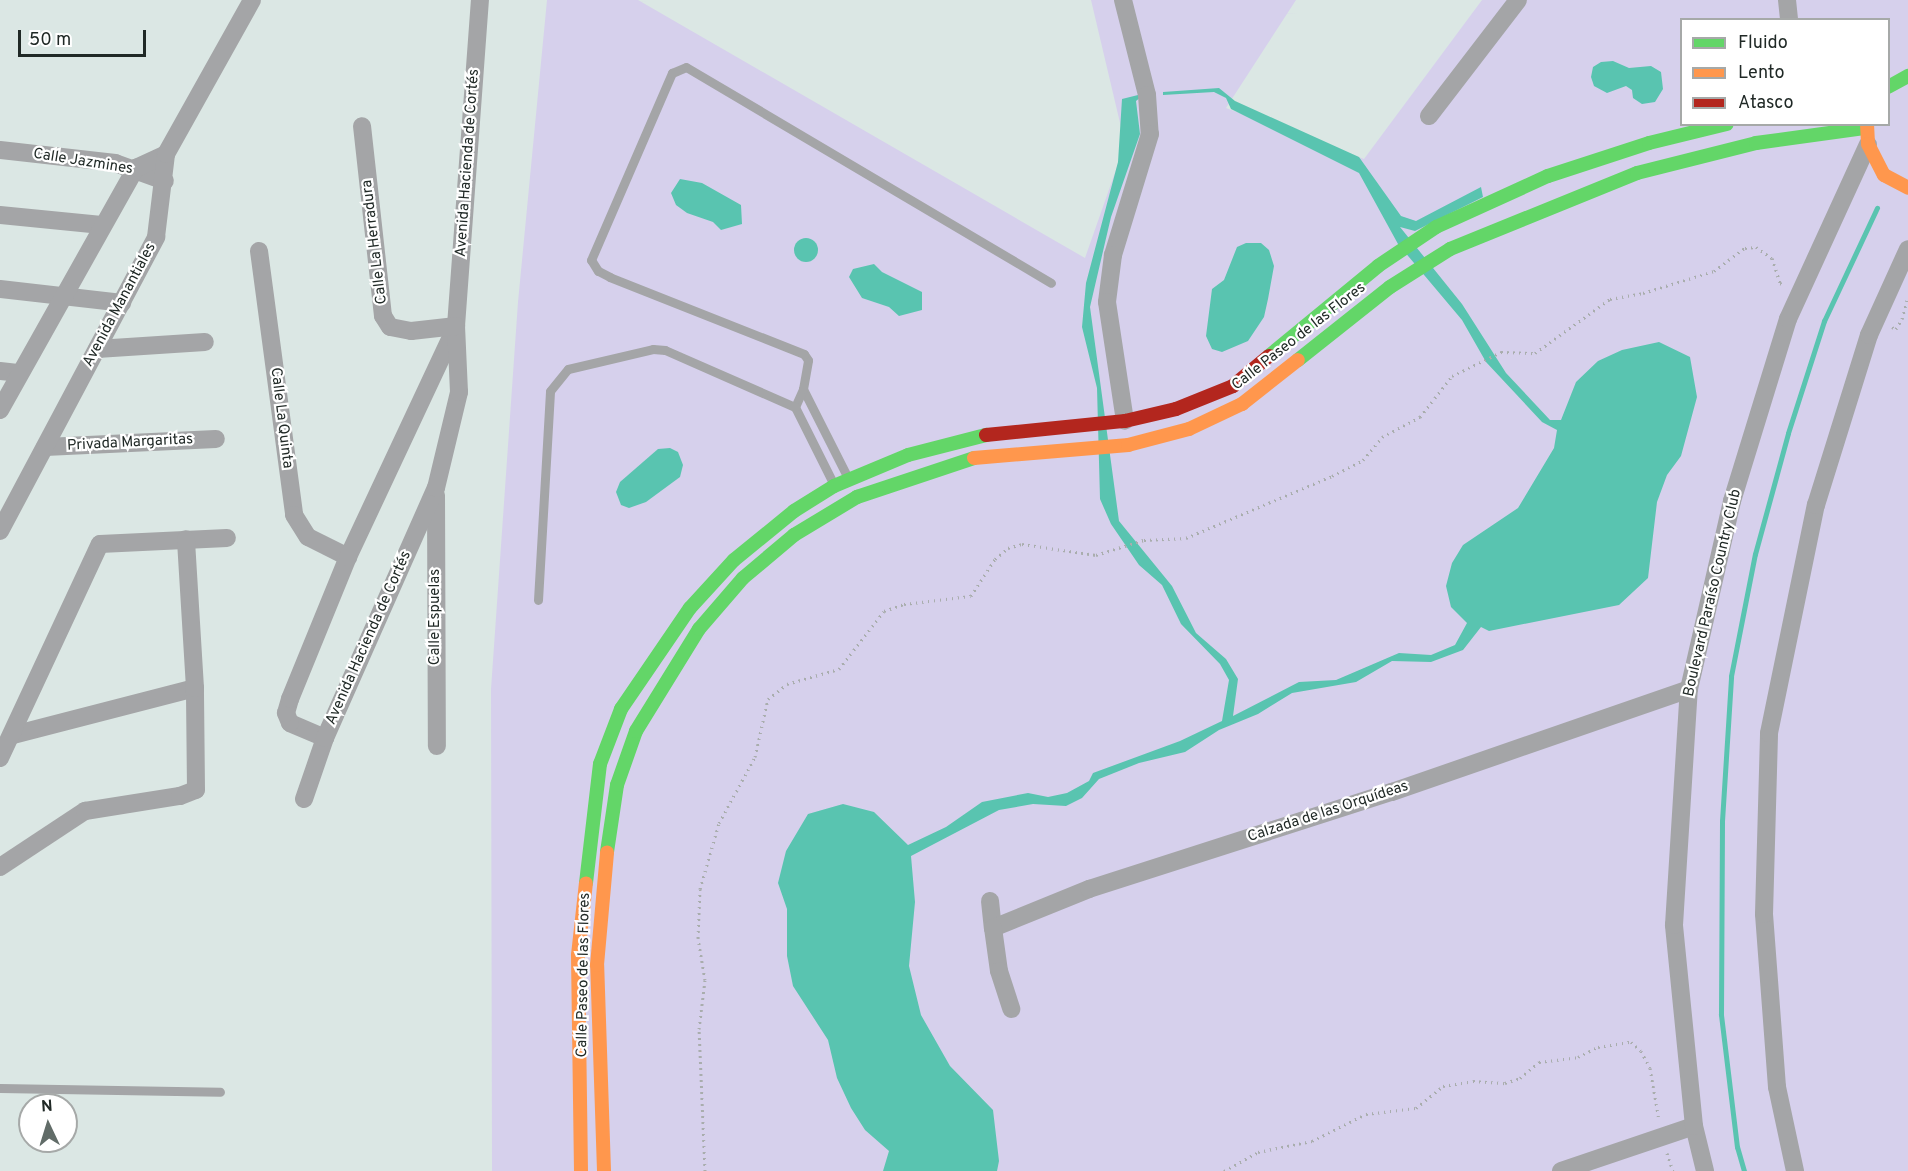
<!DOCTYPE html>
<meta charset="utf-8">
<style>
body{margin:0}
#map{position:relative;width:1908px;height:1171px;overflow:hidden;background:#dbe7e4;font-family:Overpass,sans-serif}
div>[style]{position:absolute}
[style*='--x']{left:calc(var(--x)*1px);top:calc(var(--y)*1px);width:calc(var(--w)*1px);rotate:calc(var(--a)*1deg)}
.green>*{inset:0;background:#d6d0ec}
.water>*{inset:0;background:#59c4b0}
.round{border-radius:50%}
.stream>*{height:5px;margin:-2.5px;padding:0 2.5px;transform-origin:2.5px;border-radius:2.5px;background:#59c4b0}
.path>*{height:3px;margin-top:-1.5px;transform-origin:0;background:repeating-linear-gradient(90deg,#a9adad 0 1.5px,transparent 0 6px)}
.lane>*{height:9px;margin:-4.5px;padding:0 4.5px;transform-origin:4.5px;border-radius:4.5px;background:#a4a5a7}
.street>*{height:18px;margin:-9px;padding:0 9px;transform-origin:9px;border-radius:9px;background:#a4a5a7}
.fast>*{height:14px;margin:-7px;padding:0 7px;transform-origin:7px;border-radius:7px;background:#63d668}
.slow>*{height:14px;margin:-7px;padding:0 7px;transform-origin:7px;border-radius:7px;background:#ff974d}
.jam>*{height:14px;margin:-7px;padding:0 7px;transform-origin:7px;border-radius:7px;background:#b3261e}
span{translate:-50% -50%;white-space:nowrap;text-align:center;line-height:1.15;-webkit-text-stroke:4.5px #fff;paint-order:stroke}
.street-label{font-size:15px;color:#202926}
.legend{position:absolute;left:1680px;top:18px;width:210px;height:108px;box-sizing:border-box;background:#fff;border:2px solid #a6a9a8;margin:0;padding:8px 10px;list-style:none;font-size:18px;color:#202926}
.legend li{display:flex;align-items:center;gap:12px;height:30px}
.legend b{width:30px;border:2px solid #a6a9a8}
.north{position:absolute;left:18px;top:1093px;width:60px;height:60px;box-sizing:border-box;background:#fff;border:2px solid #a6a9a8;border-radius:50%;rotate:356deg;font-size:16px;font-weight:700;line-height:24px;text-align:center;color:#202926}
.north::after{content:'';display:block;margin:auto;width:21px;height:27px;background:#616c68;clip-path:polygon(50% 0,100% 100%,50% 72%,0 100%)}
.scale{position:absolute;left:18px;top:30px;width:128px;height:27px;box-sizing:border-box;border:3px solid #202926;border-top:0;padding-left:8px;font-size:18px;line-height:21px;white-space:nowrap;color:#202926;-webkit-text-stroke:4px #fff;paint-order:stroke}
</style>
<div id="map">
<div class="green">
<i style="clip-path:polygon(evenodd,547px 0,638px 0,1085px 258px,1125px 144px,1091px 0,1296px 0,1226px 108px,1364px 159px,1482px 0,1908px 0,1908px 1171px,492px 1171px,491px 689px,518px 302px,547px 0,1682px 20px,1888px 20px,1888px 124px,1682px 124px,1682px 20px)"></i>
</div>
<div class="water">
<i style="clip-path:polygon(1601px 62px,1613px 61px,1629px 68px,1651px 66px,1661px 72px,1663px 89px,1655px 102px,1642px 104px,1633px 98px,1632px 90px,1626px 86px,1607px 93px,1594px 86px,1591px 77px,1593px 67px)"></i>
<i style="clip-path:polygon(1219px 88px,1235px 101px,1359px 157px,1401px 216px,1416px 221px,1481px 187px,1483px 197px,1415px 231px,1400px 227px,1462px 304px,1506px 373px,1550px 420px,1561px 420px,1576px 382px,1598px 361px,1622px 350px,1659px 342px,1690px 357px,1697px 397px,1681px 456px,1667px 475px,1657px 502px,1648px 578px,1619px 605px,1489px 631px,1481px 627px,1463px 650px,1431px 662px,1392px 661px,1356px 682px,1292px 693px,1258px 714px,1219px 730px,1185px 752px,1139px 763px,1099px 779px,1082px 798px,1066px 806px,1033px 804px,999px 810px,911px 856px,915px 902px,909px 966px,921px 1015px,950px 1066px,993px 1110px,999px 1161px,997px 1171px,883px 1171px,889px 1151px,865px 1130px,851px 1108px,837px 1078px,828px 1040px,793px 986px,787px 956px,787px 909px,778px 883px,786px 851px,808px 814px,843px 804px,874px 812px,908px 845px,946px 827px,982px 802px,1028px 793px,1048px 797px,1067px 793px,1089px 781px,1093px 773px,1180px 741px,1222px 721px,1229px 680px,1220px 664px,1181px 624px,1162px 585px,1139px 565px,1111px 524px,1100px 499px,1097px 388px,1082px 327px,1086px 283px,1118px 162px,1122px 99px,1146px 93px,1136px 101px,1140px 134px,1111px 217px,1090px 307px,1119px 521px,1172px 586px,1196px 633px,1226px 659px,1238px 679px,1233px 716px,1299px 682px,1336px 680px,1399px 653px,1431px 655px,1455px 645px,1467px 623px,1451px 607px,1446px 586px,1452px 563px,1463px 545px,1518px 508px,1554px 448px,1557px 430px,1542px 422px,1486px 362px,1462px 320px,1398px 244px,1359px 173px,1231px 109px,1226px 98px,1214px 92px,1163px 95px,1163px 92px)"></i>
<i style="clip-path:polygon(680px 179px,702px 183px,741px 205px,742px 224px,721px 230px,713px 222px,687px 213px,676px 205px,671px 193px)"></i>
<i class="round" style="left:794px;top:238px;width:24px;height:24px"></i>
<i style="clip-path:polygon(1246px 243px,1261px 243px,1269px 250px,1274px 266px,1268px 299px,1264px 317px,1248px 341px,1222px 352px,1212px 349px,1206px 336px,1212px 289px,1224px 280px,1237px 247px)"></i>
<i style="clip-path:polygon(874px 264px,882px 272px,922px 292px,922px 310px,899px 316px,889px 307px,862px 298px,849px 277px,853px 269px)"></i>
<i style="clip-path:polygon(670px 448px,678px 452px,683px 465px,680px 477px,646px 502px,629px 508px,621px 505px,616px 492px,620px 482px,658px 449px)"></i>
</div>
<div class="stream">
<i style="--x:1744;--y:1171;--w:25;--a:-106"></i>
<i style="--x:1737;--y:1147;--w:134;--a:-96.9"></i>
<i style="--x:1721;--y:1014;--w:193;--a:-89.7"></i>
<i style="--x:1722;--y:821;--w:145;--a:-86.4"></i>
<i style="--x:1731;--y:676;--w:124;--a:-78.9"></i>
<i style="--x:1755;--y:554;--w:125;--a:-74.7"></i>
<i style="--x:1788;--y:433;--w:118;--a:-72.2"></i>
<i style="--x:1824;--y:321;--w:125;--a:-64.9"></i>
</div>
<div class="path">
<i style="--x:1892;--y:327;--w:4;--a:27"></i>
<i style="--x:1896;--y:329;--w:12;--a:-59"></i>
<i style="--x:1902;--y:319;--w:23;--a:-75"></i>
<i style="--x:1667;--y:1153;--w:19;--a:72"></i>
<i style="--x:705;--y:1171;--w:142;--a:-92.4"></i>
<i style="--x:699;--y:1029;--w:49;--a:-83"></i>
<i style="--x:705;--y:980;--w:43;--a:-99.5"></i>
<i style="--x:698;--y:938;--w:49;--a:-87.7"></i>
<i style="--x:700;--y:889;--w:69;--a:-73.9"></i>
<i style="--x:719;--y:823;--w:75;--a:-61.4"></i>
<i style="--x:755;--y:757;--w:59;--a:-77.4"></i>
<i style="--x:768;--y:699;--w:24;--a:-38"></i>
<i style="--x:787;--y:684;--w:54;--a:-16.1"></i>
<i style="--x:839;--y:669;--w:73;--a:-52.2"></i>
<i style="--x:884;--y:611;--w:21;--a:-19"></i>
<i style="--x:904;--y:604;--w:67;--a:-6.8"></i>
<i style="--x:971;--y:596;--w:44;--a:-57"></i>
<i style="--x:995;--y:559;--w:17;--a:-40"></i>
<i style="--x:1008;--y:548;--w:15;--a:-16"></i>
<i style="--x:1022;--y:544;--w:75;--a:8.5"></i>
<i style="--x:1096;--y:555;--w:50;--a:-17.4"></i>
<i style="--x:1144;--y:540;--w:42;--a:-2.7"></i>
<i style="--x:1186;--y:538;--w:159;--a:-23"></i>
<i style="--x:1332;--y:476;--w:35;--a:-27"></i>
<i style="--x:1363;--y:460;--w:30;--a:-50"></i>
<i style="--x:1382;--y:437;--w:43;--a:-27.8"></i>
<i style="--x:1420;--y:417;--w:52;--a:-52"></i>
<i style="--x:1452;--y:376;--w:55;--a:-26.1"></i>
<i style="--x:1501;--y:352;--w:34;--a:2"></i>
<i style="--x:1535;--y:353;--w:92;--a:-35.8"></i>
<i style="--x:1610;--y:299;--w:34;--a:-10"></i>
<i style="--x:1643;--y:293;--w:74;--a:-17.2"></i>
<i style="--x:1714;--y:271;--w:39;--a:-37"></i>
<i style="--x:1745;--y:248;--w:11;--a:-5"></i>
<i style="--x:1756;--y:247;--w:19;--a:35"></i>
<i style="--x:1772;--y:258;--w:26;--a:72"></i>
<i style="--x:1780;--y:283;--w:5;--a:22"></i>
<i style="--x:1224;--y:1171;--w:39;--a:-29"></i>
<i style="--x:1258;--y:1152;--w:55;--a:-11.5"></i>
<i style="--x:1312;--y:1141;--w:60;--a:-26.6"></i>
<i style="--x:1366;--y:1114;--w:50;--a:-6.8"></i>
<i style="--x:1416;--y:1108;--w:35;--a:-39"></i>
<i style="--x:1443;--y:1086;--w:30;--a:-9"></i>
<i style="--x:1473;--y:1081;--w:32;--a:4"></i>
<i style="--x:1505;--y:1083;--w:16;--a:-18"></i>
<i style="--x:1520;--y:1078;--w:25;--a:-40"></i>
<i style="--x:1539;--y:1062;--w:39;--a:-7"></i>
<i style="--x:1578;--y:1057;--w:22;--a:-27"></i>
<i style="--x:1598;--y:1047;--w:33;--a:-9"></i>
<i style="--x:1631;--y:1042;--w:13;--a:42"></i>
<i style="--x:1641;--y:1051;--w:19;--a:62"></i>
<i style="--x:1650;--y:1068;--w:53;--a:80.2"></i>
</div>
<div class="lane">
<i style="--x:803;--y:389;--w:100;--a:63.2"></i>
<i style="--x:795;--y:407;--w:20;--a:-66"></i>
<i style="--x:803;--y:389;--w:29;--a:-80"></i>
<i style="--x:808;--y:360;--w:7;--a:-124"></i>
<i style="--x:804;--y:354;--w:209;--a:-158.4"></i>
<i style="--x:610;--y:277;--w:13;--a:-153"></i>
<i style="--x:598;--y:271;--w:13;--a:-122"></i>
<i style="--x:591;--y:260;--w:204;--a:-66.6"></i>
<i style="--x:672;--y:73;--w:15;--a:-23"></i>
<i style="--x:686;--y:67;--w:424;--a:30.6"></i>
<i style="--x:795;--y:407;--w:85;--a:63.4"></i>
<i style="--x:538;--y:600;--w:209;--a:-86.7"></i>
<i style="--x:550;--y:391;--w:28;--a:-51"></i>
<i style="--x:568;--y:369;--w:87;--a:-13.2"></i>
<i style="--x:653;--y:349;--w:12;--a:5"></i>
<i style="--x:665;--y:350;--w:142;--a:23.7"></i>
<i style="--x:0;--y:1088;--w:220;--a:1"></i>
</div>
<div class="street">
<i style="--x:1123;--y:0;--w:98;--a:75.8"></i>
<i style="--x:1147;--y:95;--w:39;--a:86"></i>
<i style="--x:1150;--y:134;--w:127;--a:107"></i>
<i style="--x:1113;--y:255;--w:47;--a:97.3"></i>
<i style="--x:1107;--y:302;--w:120;--a:81.4"></i>
<i style="--x:1787;--y:0;--w:20;--a:84"></i>
<i style="--x:1429;--y:116;--w:146;--a:-52.5"></i>
<i style="--x:0;--y:150;--w:116;--a:6.4"></i>
<i style="--x:115;--y:163;--w:53;--a:19.8"></i>
<i style="--x:0;--y:215;--w:102;--a:5.6"></i>
<i style="--x:259;--y:251;--w:266;--a:82.4"></i>
<i style="--x:294;--y:515;--w:26;--a:58"></i>
<i style="--x:308;--y:537;--w:45;--a:26.6"></i>
<i style="--x:0;--y:289;--w:123;--a:6.5"></i>
<i style="--x:97;--y:349;--w:108;--a:-3.7"></i>
<i style="--x:0;--y:371;--w:20;--a:6"></i>
<i style="--x:0;--y:410;--w:278;--a:-60.7"></i>
<i style="--x:136;--y:168;--w:33;--a:-25"></i>
<i style="--x:45;--y:447;--w:171;--a:-2.7"></i>
<i style="--x:436;--y:495;--w:251;--a:89.8"></i>
<i style="--x:0;--y:531;--w:333;--a:-62"></i>
<i style="--x:156;--y:237;--w:84;--a:-83.1"></i>
<i style="--x:166;--y:154;--w:176;--a:-60.8"></i>
<i style="--x:13;--y:735;--w:188;--a:-14.5"></i>
<i style="--x:325;--y:738;--w:38;--a:-157"></i>
<i style="--x:290;--y:723;--w:11;--a:-112"></i>
<i style="--x:286;--y:713;--w:15;--a:-74"></i>
<i style="--x:290;--y:699;--w:153;--a:-67.8"></i>
<i style="--x:348;--y:557;--w:255;--a:-64.9"></i>
<i style="--x:456;--y:326;--w:327;--a:-85.8"></i>
<i style="--x:0;--y:758;--w:236;--a:-65"></i>
<i style="--x:100;--y:544;--w:127;--a:-2.7"></i>
<i style="--x:304;--y:799;--w:65;--a:-71"></i>
<i style="--x:325;--y:738;--w:274;--a:-66.1"></i>
<i style="--x:436;--y:488;--w:99;--a:-76.5"></i>
<i style="--x:459;--y:392;--w:66;--a:-92.6"></i>
<i style="--x:456;--y:326;--w:45;--a:173.7"></i>
<i style="--x:411;--y:331;--w:21;--a:-169"></i>
<i style="--x:390;--y:327;--w:13;--a:-122"></i>
<i style="--x:383;--y:316;--w:191;--a:-96.3"></i>
<i style="--x:0;--y:867;--w:102;--a:-33.4"></i>
<i style="--x:85;--y:811;--w:96;--a:-9"></i>
<i style="--x:180;--y:796;--w:17;--a:-21"></i>
<i style="--x:196;--y:790;--w:102;--a:-90.6"></i>
<i style="--x:195;--y:688;--w:149;--a:-93.5"></i>
<i style="--x:990;--y:901;--w:27;--a:84"></i>
<i style="--x:993;--y:928;--w:104;--a:-22.1"></i>
<i style="--x:1089;--y:889;--w:318;--a:-17.8"></i>
<i style="--x:1392;--y:792;--w:314;--a:-19.1"></i>
<i style="--x:993;--y:928;--w:43;--a:82.1"></i>
<i style="--x:999;--y:971;--w:40;--a:72"></i>
<i style="--x:1561;--y:1171;--w:140;--a:-18.7"></i>
<i style="--x:1705;--y:1171;--w:46;--a:-103.7"></i>
<i style="--x:1694;--y:1126;--w:202;--a:-95.7"></i>
<i style="--x:1674;--y:925;--w:236;--a:-86.4"></i>
<i style="--x:1689;--y:689;--w:193;--a:-77.1"></i>
<i style="--x:1732;--y:501;--w:190;--a:-72.9"></i>
<i style="--x:1788;--y:319;--w:192;--a:-65.4"></i>
<i style="--x:1795;--y:1171;--w:86;--a:-102.1"></i>
<i style="--x:1777;--y:1087;--w:173;--a:-94.3"></i>
<i style="--x:1764;--y:914;--w:181;--a:-88.4"></i>
<i style="--x:1769;--y:733;--w:233;--a:-78.4"></i>
<i style="--x:1816;--y:505;--w:178;--a:-72.7"></i>
<i style="--x:1869;--y:335;--w:94;--a:-65.6"></i>
</div>
<div class="fast">
<i style="--x:1888;--y:87;--w:23;--a:-29"></i>
<i style="--x:1269;--y:356;--w:141;--a:-39.5"></i>
<i style="--x:1378;--y:266;--w:70;--a:-33.9"></i>
<i style="--x:1436;--y:227;--w:123;--a:-24.5"></i>
<i style="--x:1548;--y:176;--w:106;--a:-18.1"></i>
<i style="--x:1649;--y:143;--w:80;--a:-13.7"></i>
<i style="--x:1298;--y:360;--w:117;--a:-38.4"></i>
<i style="--x:1390;--y:287;--w:71;--a:-32.3"></i>
<i style="--x:1450;--y:249;--w:202;--a:-22.1"></i>
<i style="--x:1637;--y:173;--w:123;--a:-14.1"></i>
<i style="--x:1756;--y:143;--w:111;--a:-7.8"></i>
<i style="--x:607;--y:852;--w:68;--a:-81.5"></i>
<i style="--x:617;--y:785;--w:57;--a:-70.6"></i>
<i style="--x:636;--y:731;--w:120;--a:-58.3"></i>
<i style="--x:699;--y:629;--w:67;--a:-49.2"></i>
<i style="--x:743;--y:578;--w:67;--a:-40.1"></i>
<i style="--x:794;--y:535;--w:74;--a:-31.1"></i>
<i style="--x:857;--y:497;--w:123;--a:-18.4"></i>
<i style="--x:586;--y:883;--w:120;--a:-83.3"></i>
<i style="--x:600;--y:764;--w:59;--a:-69.1"></i>
<i style="--x:621;--y:709;--w:122;--a:-55.7"></i>
<i style="--x:690;--y:608;--w:65;--a:-47.5"></i>
<i style="--x:734;--y:560;--w:77;--a:-39.2"></i>
<i style="--x:794;--y:511;--w:47;--a:-32"></i>
<i style="--x:834;--y:486;--w:80;--a:-22.7"></i>
<i style="--x:908;--y:455;--w:81;--a:-14.4"></i>
</div>
<div class="slow">
<i style="--x:1867;--y:124;--w:20;--a:87"></i>
<i style="--x:1868;--y:144;--w:35;--a:63"></i>
<i style="--x:1884;--y:175;--w:27;--a:28"></i>
<i style="--x:974;--y:458;--w:155;--a:-4.8"></i>
<i style="--x:1128;--y:445;--w:63;--a:-14.7"></i>
<i style="--x:1189;--y:429;--w:59;--a:-25.3"></i>
<i style="--x:1242;--y:404;--w:71;--a:-38.2"></i>
<i style="--x:581;--y:1171;--w:216;--a:-90.8"></i>
<i style="--x:578;--y:955;--w:72;--a:-83.7"></i>
<i style="--x:604;--y:1171;--w:206;--a:-91.9"></i>
<i style="--x:597;--y:965;--w:113;--a:-84.9"></i>
</div>
<div class="jam">
<i style="--x:986;--y:435;--w:140;--a:-5.8"></i>
<i style="--x:1125;--y:421;--w:52;--a:-13.2"></i>
<i style="--x:1176;--y:409;--w:61;--a:-22"></i>
<i style="--x:1233;--y:386;--w:47;--a:-39.8"></i>
</div>
<div class="street-label">
<span style="left:83px;top:162px;rotate:9deg">Calle Jazmines</span>
<span style="left:468px;top:163px;rotate:-86deg">Avenida Hacienda de Cortés</span>
<span style="left:375px;top:242px;rotate:-97deg">Calle La Herradura</span>
<span style="left:120px;top:305px;rotate:-62deg">Avenida Manantiales</span>
<span style="left:1299px;top:337px;rotate:-38deg">Calle Paseo de las Flores</span>
<span style="left:281px;top:418px;rotate:83deg">Calle La Quinta</span>
<span style="left:130px;top:443px;rotate:-3deg">Privada Margaritas</span>
<span style="left:1713px;top:593px;rotate:-77deg">Boulevard Paraíso Country Club</span>
<span style="left:436px;top:617px;rotate:-90deg">Calle Espuelas</span>
<span style="left:369px;top:638px;rotate:-66deg">Avenida Hacienda de Cortés</span>
<span style="left:1328px;top:812px;rotate:-18deg">Calzada de las Orquídeas</span>
<span style="left:584px;top:975px;rotate:-89deg">Calle Paseo de las Flores</span>
</div>
<ul class="legend">
<li><b style="height:8px;background:#63d668"></b>Fluido</li>
<li><b style="height:8px;background:#ff974d"></b>Lento</li>
<li><b style="height:8px;background:#b3261e"></b>Atasco</li>
</ul>
<div class="north">N</div>
<div class="scale">50 m</div>
</div>
